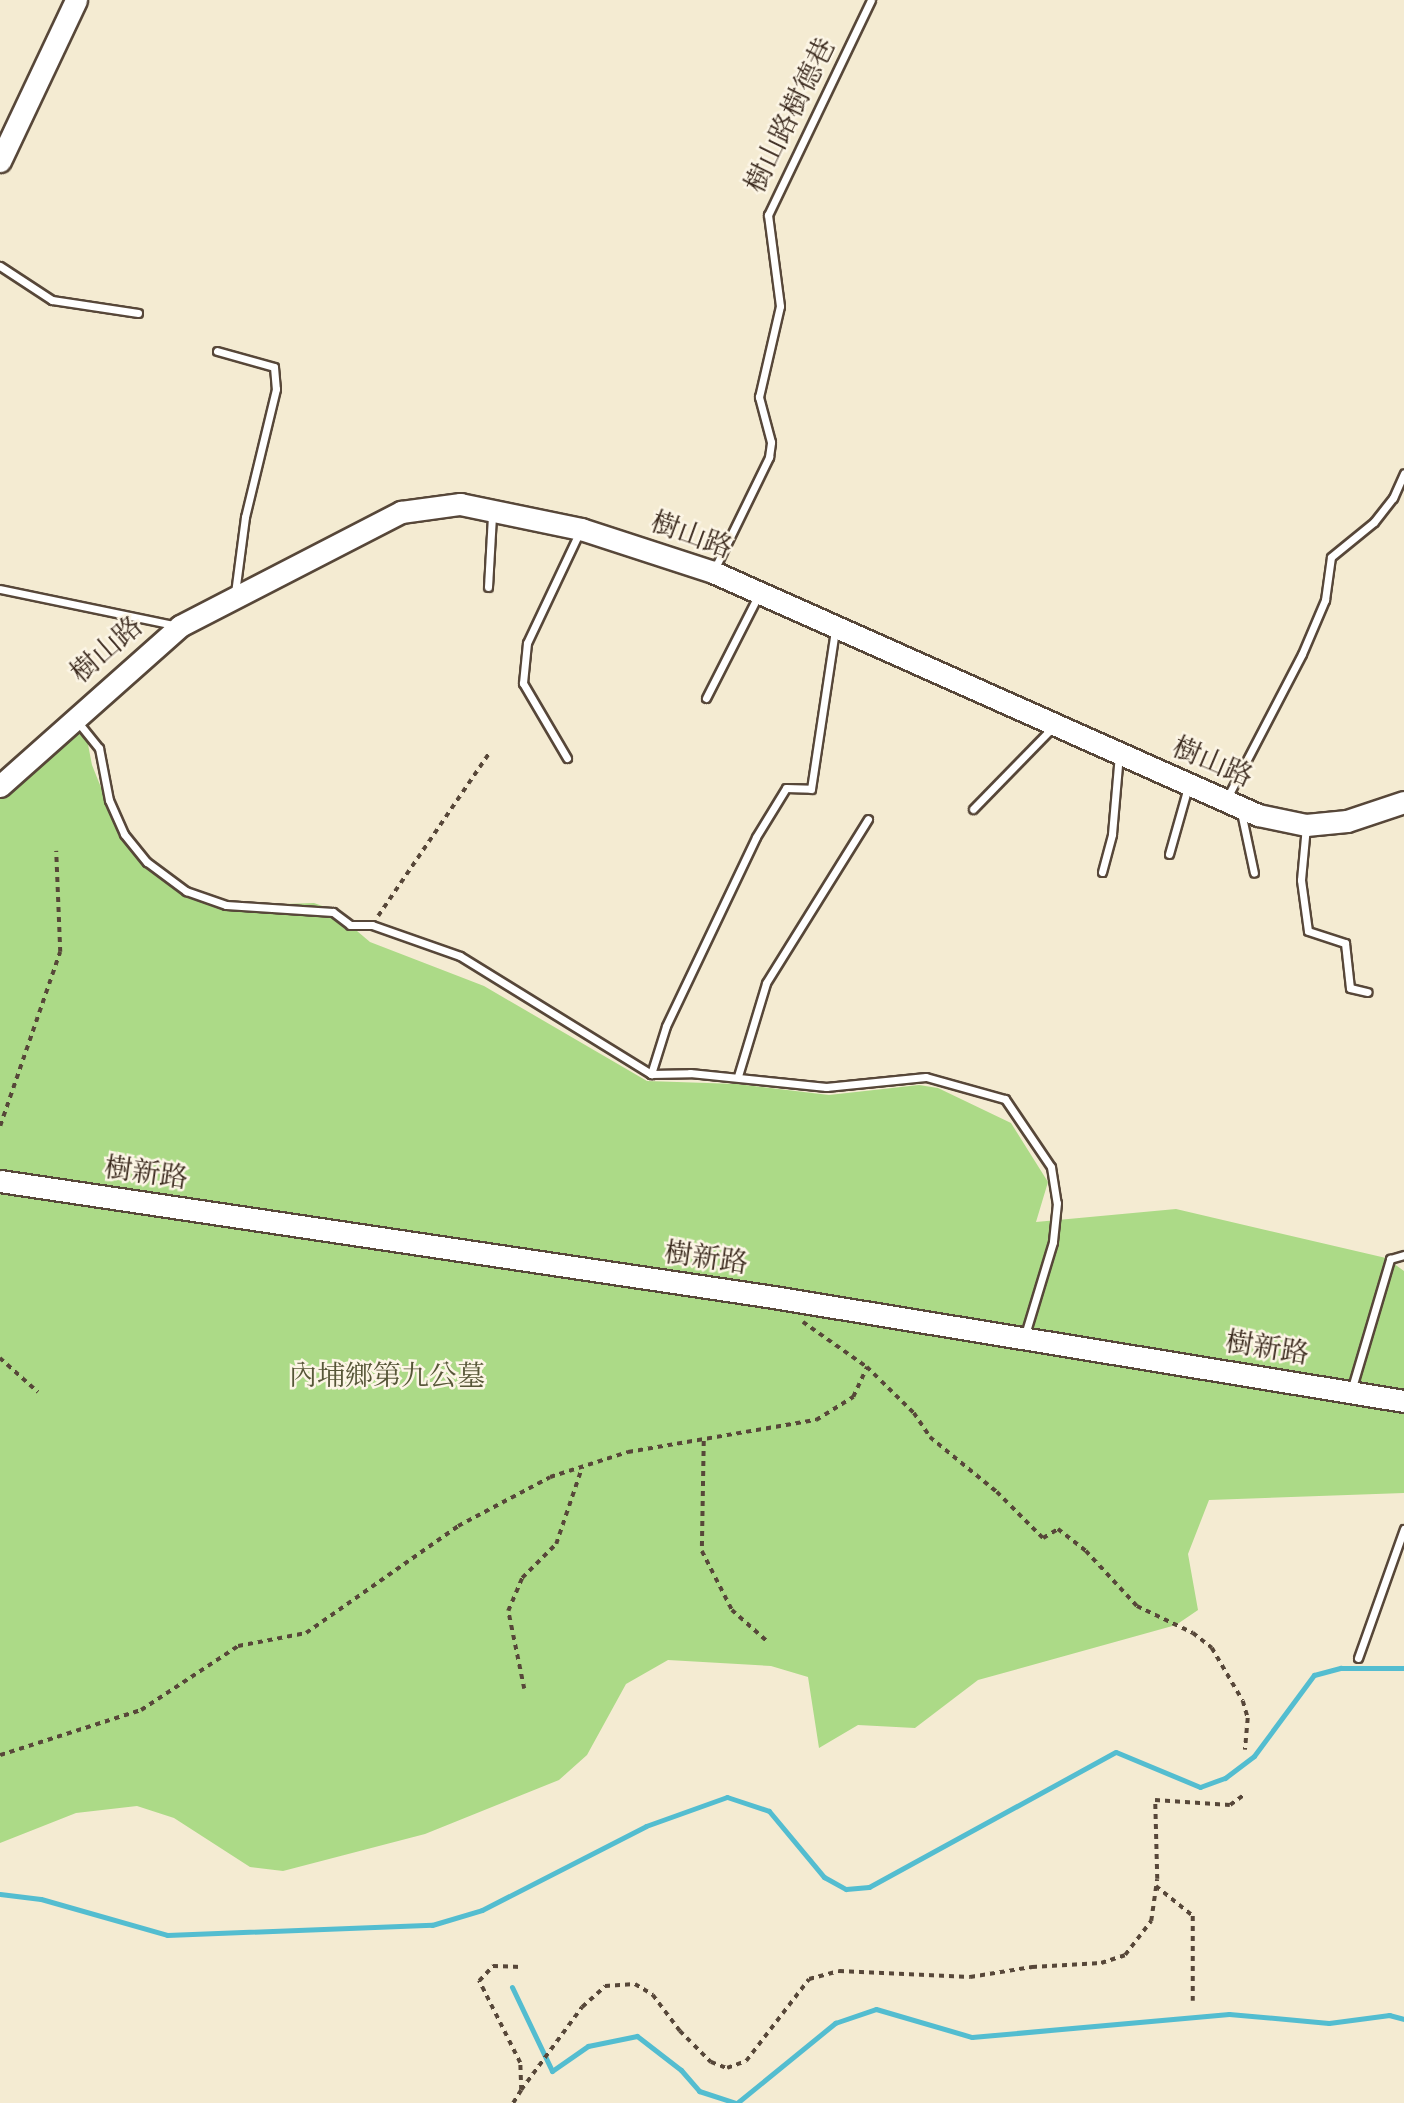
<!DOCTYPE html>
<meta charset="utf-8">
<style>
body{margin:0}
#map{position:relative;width:1404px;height:2103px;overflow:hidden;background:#f4ebd2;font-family:"Old Standard TT","Noto Serif TC",serif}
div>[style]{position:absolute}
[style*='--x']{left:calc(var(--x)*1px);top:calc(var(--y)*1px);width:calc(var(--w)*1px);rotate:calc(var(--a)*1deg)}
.green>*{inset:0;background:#acda87}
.stream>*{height:5px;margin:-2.5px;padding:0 2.5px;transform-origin:2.5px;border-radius:2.5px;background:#53bdd0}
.path>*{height:3.5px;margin-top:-1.75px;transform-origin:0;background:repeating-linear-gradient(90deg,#574739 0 5px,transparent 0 10px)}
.roads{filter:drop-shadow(2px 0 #574739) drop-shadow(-2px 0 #574739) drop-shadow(0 2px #574739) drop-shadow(0 -2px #574739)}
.lane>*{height:7px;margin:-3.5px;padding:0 3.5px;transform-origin:3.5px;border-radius:3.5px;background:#fff}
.secondary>*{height:21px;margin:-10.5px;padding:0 10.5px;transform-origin:10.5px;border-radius:10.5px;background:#fff}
span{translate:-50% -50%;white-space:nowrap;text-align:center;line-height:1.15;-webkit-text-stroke:5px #fcf5e5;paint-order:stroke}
.street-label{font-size:28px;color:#3b2a1e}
.park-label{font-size:28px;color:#575638}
</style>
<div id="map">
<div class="green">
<i style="clip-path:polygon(78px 725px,86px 734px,92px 765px,116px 825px,153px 864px,190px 888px,227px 906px,314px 903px,331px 909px,370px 942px,484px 986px,647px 1081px,737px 1084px,829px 1095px,919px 1085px,938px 1088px,1011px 1123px,1048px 1182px,1036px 1222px,1176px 1209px,1386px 1258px,1404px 1271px,1404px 1493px,1209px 1500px,1188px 1554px,1198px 1610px,1176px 1625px,978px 1680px,915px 1728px,858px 1725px,819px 1748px,808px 1677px,771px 1666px,668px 1660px,626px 1684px,587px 1755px,559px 1780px,425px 1834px,283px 1871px,250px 1867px,174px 1818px,137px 1806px,76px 1813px,0 1843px,0 791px)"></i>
</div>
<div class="stream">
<i style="--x:0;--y:1894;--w:41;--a:7"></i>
<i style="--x:41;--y:1899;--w:131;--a:15.9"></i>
<i style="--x:167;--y:1935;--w:265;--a:-2.2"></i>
<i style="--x:432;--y:1925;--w:52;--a:-16.7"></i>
<i style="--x:482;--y:1910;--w:184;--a:-27.1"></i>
<i style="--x:646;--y:1826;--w:86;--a:-19.7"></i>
<i style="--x:727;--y:1797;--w:44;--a:18.4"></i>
<i style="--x:769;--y:1811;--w:86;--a:50.2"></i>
<i style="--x:824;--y:1877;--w:25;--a:29"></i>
<i style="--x:846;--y:1889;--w:23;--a:-5"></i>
<i style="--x:869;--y:1887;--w:281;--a:-28.7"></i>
<i style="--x:1116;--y:1752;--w:91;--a:22.6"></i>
<i style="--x:1200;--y:1787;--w:27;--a:-20"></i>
<i style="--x:1225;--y:1778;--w:36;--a:-37"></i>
<i style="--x:1254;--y:1756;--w:101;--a:-53.5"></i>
<i style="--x:1314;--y:1675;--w:28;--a:-15"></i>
<i style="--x:1341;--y:1668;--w:63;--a:0"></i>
<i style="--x:512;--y:1987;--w:93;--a:64.5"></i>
<i style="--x:552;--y:2071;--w:44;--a:-34.8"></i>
<i style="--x:588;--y:2046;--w:50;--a:-11.5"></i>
<i style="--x:637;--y:2036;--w:56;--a:37.7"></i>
<i style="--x:681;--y:2070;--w:28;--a:49"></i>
<i style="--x:699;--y:2091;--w:39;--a:18"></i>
<i style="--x:737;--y:2103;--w:127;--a:-39.2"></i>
<i style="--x:835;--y:2023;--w:43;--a:-18.9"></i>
<i style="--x:876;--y:2009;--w:100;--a:16.3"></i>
<i style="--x:972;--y:2037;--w:258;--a:-5.1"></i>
<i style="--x:1229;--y:2014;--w:100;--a:5.1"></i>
<i style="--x:1329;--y:2023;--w:61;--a:-7.6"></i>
<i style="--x:1389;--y:2015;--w:16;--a:15"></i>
</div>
<div class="path">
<i style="--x:378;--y:916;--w:197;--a:-55.7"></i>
<i style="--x:0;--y:1126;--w:184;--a:-71"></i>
<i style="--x:60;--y:952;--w:101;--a:-92.3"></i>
<i style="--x:803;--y:1322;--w:78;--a:35.1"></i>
<i style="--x:867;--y:1367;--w:66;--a:44.4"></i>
<i style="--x:914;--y:1413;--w:29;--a:56"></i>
<i style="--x:930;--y:1437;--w:87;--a:39.4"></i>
<i style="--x:997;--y:1492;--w:65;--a:45"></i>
<i style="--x:1043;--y:1538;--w:17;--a:-31"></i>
<i style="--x:1058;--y:1529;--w:36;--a:38"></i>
<i style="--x:1086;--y:1551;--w:75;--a:47.2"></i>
<i style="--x:1137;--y:1606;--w:62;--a:25.7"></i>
<i style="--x:1193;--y:1633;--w:24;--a:38"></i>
<i style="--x:1212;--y:1648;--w:61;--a:59.7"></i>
<i style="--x:1243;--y:1701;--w:18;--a:74"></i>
<i style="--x:1248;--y:1718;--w:32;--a:95"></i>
<i style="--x:0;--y:1358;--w:51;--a:41.8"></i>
<i style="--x:704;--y:1441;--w:110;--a:91"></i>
<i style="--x:702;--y:1551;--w:66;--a:63"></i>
<i style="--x:732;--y:1610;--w:48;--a:41.6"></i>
<i style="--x:524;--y:1689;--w:80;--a:-101.6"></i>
<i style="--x:508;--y:1611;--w:36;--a:-67"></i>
<i style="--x:522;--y:1578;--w:48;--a:-45"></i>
<i style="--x:556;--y:1544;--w:81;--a:-71.3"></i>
<i style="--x:0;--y:1755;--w:148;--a:-17.7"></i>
<i style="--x:141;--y:1710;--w:116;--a:-33.4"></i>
<i style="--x:238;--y:1646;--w:69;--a:-10.8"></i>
<i style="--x:306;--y:1633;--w:186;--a:-35.1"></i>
<i style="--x:458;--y:1526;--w:104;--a:-28"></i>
<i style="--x:550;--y:1477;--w:82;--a:-17.8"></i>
<i style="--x:628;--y:1452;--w:191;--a:-9.7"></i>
<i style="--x:816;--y:1420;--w:44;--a:-31.9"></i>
<i style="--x:853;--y:1397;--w:33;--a:-65"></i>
<i style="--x:1156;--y:1886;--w:48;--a:39"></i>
<i style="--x:1193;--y:1916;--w:85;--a:90"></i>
<i style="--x:521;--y:2090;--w:103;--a:-53.7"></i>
<i style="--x:582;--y:2007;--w:31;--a:-42"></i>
<i style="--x:605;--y:1986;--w:30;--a:-4"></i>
<i style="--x:635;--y:1984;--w:21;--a:31"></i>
<i style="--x:653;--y:1995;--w:45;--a:53.1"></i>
<i style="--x:680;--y:2031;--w:44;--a:45"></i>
<i style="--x:711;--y:2062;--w:17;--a:21"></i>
<i style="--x:727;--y:2068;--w:20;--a:-20"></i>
<i style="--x:746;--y:2061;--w:103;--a:-52.5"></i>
<i style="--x:809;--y:1979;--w:31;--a:-15"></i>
<i style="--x:839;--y:1971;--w:131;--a:2.6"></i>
<i style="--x:970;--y:1977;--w:63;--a:-9.2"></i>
<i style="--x:1032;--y:1967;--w:69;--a:-3.3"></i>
<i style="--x:1101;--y:1963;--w:25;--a:-18"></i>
<i style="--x:1125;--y:1955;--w:43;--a:-52.6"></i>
<i style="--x:1151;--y:1921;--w:42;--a:-81.9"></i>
<i style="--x:1157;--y:1879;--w:79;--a:-91.5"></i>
<i style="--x:1155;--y:1800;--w:75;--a:3.8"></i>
<i style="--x:1230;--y:1805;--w:17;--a:-36"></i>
<i style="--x:513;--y:2103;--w:15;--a:-58"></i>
<i style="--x:521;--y:2090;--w:27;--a:-92"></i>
<i style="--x:520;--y:2063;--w:92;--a:-116.6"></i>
<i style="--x:479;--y:1981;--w:21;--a:-47"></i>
<i style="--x:493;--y:1966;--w:28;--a:2"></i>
</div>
<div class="roads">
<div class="lane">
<i style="--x:0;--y:266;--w:62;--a:33.2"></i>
<i style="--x:52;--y:300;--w:87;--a:8.6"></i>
<i style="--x:217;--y:351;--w:59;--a:15.7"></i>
<i style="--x:274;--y:367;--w:22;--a:85"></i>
<i style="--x:276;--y:389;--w:132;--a:103.6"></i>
<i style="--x:245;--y:517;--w:77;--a:97.5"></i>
<i style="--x:714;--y:570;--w:126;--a:-64"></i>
<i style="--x:769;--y:457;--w:15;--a:-82"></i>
<i style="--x:771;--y:442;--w:47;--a:-104.9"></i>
<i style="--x:759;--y:397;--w:93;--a:-77"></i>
<i style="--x:780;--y:306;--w:92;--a:-97.5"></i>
<i style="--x:768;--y:215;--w:238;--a:-64.4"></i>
<i style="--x:488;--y:587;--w:72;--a:-86.8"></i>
<i style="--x:0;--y:589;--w:178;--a:11.7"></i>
<i style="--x:706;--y:698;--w:114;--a:-63"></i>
<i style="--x:77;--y:721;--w:35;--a:51"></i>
<i style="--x:99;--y:748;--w:53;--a:79.1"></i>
<i style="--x:109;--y:800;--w:37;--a:66"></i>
<i style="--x:124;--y:834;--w:36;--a:51"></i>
<i style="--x:147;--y:862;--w:49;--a:36.6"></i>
<i style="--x:186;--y:891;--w:42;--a:19.3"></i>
<i style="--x:226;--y:905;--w:107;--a:3.7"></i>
<i style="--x:333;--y:912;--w:21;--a:37"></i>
<i style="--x:350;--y:925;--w:22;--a:0"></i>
<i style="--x:372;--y:925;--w:93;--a:19.4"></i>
<i style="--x:460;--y:956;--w:225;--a:31.7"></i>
<i style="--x:651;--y:1074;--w:39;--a:-1"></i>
<i style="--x:690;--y:1073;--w:137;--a:5.9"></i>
<i style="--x:826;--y:1087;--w:100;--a:-5.7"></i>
<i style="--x:926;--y:1077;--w:82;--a:15.6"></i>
<i style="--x:1005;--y:1099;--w:82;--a:55.9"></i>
<i style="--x:1051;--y:1167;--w:36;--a:81"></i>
<i style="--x:1057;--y:1203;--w:39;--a:96"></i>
<i style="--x:1053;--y:1242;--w:97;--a:106.8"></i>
<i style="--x:567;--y:758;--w:87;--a:-120.4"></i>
<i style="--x:523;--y:683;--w:40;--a:-84.3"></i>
<i style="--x:527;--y:643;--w:122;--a:-64.7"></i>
<i style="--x:1227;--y:798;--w:162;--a:-62.5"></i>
<i style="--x:1302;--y:654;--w:59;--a:-66.9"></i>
<i style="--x:1325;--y:600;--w:43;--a:-82.1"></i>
<i style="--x:1331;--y:557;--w:55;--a:-39.1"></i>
<i style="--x:1374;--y:522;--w:31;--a:-52"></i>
<i style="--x:1393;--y:498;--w:27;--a:-66"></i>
<i style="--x:973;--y:809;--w:113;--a:-45.7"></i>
<i style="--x:1241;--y:812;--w:62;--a:78"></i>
<i style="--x:1306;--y:826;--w:54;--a:95.3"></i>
<i style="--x:1301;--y:880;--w:51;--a:82.2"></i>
<i style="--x:1308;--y:931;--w:39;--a:18"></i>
<i style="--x:1345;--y:943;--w:45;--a:83.7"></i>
<i style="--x:1350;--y:988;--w:18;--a:13"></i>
<i style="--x:1169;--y:854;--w:70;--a:-74.2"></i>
<i style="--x:1102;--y:872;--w:39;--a:-75"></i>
<i style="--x:1112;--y:834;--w:80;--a:-85"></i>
<i style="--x:651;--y:1074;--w:50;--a:-72.6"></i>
<i style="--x:666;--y:1026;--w:209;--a:-64.5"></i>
<i style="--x:756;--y:837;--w:57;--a:-58.5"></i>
<i style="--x:786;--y:788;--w:25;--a:2"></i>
<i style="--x:811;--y:789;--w:160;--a:-81.4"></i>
<i style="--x:738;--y:1076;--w:97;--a:-73.2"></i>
<i style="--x:766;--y:983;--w:193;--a:-58.1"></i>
<i style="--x:1351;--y:1391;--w:138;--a:-73.5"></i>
<i style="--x:1390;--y:1259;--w:15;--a:-16"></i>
<i style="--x:1358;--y:1658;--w:137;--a:-70.4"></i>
</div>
<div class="secondary">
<i style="--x:0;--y:161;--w:178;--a:-64.7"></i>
<i style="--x:0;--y:786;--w:241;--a:-41.6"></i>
<i style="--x:180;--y:626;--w:249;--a:-27.3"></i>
<i style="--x:401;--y:512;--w:60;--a:-7.7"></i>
<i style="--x:460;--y:504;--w:124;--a:11.7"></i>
<i style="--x:581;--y:529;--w:139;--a:18"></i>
<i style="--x:713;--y:572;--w:597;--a:24.03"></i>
<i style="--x:1258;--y:815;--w:49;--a:11.8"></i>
<i style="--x:1306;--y:825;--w:41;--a:-5.6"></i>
<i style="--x:1347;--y:821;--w:60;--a:-18.4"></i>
<i style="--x:0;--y:1181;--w:776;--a:8.53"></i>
<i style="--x:767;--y:1296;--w:646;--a:9.36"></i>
</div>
</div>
<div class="street-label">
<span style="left:792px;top:116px;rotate:-64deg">樹山路樹德巷</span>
<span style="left:691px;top:537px;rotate:20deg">樹山路</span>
<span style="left:108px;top:651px;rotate:-41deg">樹山路</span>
<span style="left:1212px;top:764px;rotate:23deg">樹山路</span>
<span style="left:146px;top:1175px;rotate:8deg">樹新路</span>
<span style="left:706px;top:1260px;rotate:8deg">樹新路</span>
<span style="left:1267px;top:1350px;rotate:9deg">樹新路</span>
</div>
<div class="park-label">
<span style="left:387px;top:1378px">內埔鄉第九公墓</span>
</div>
</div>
